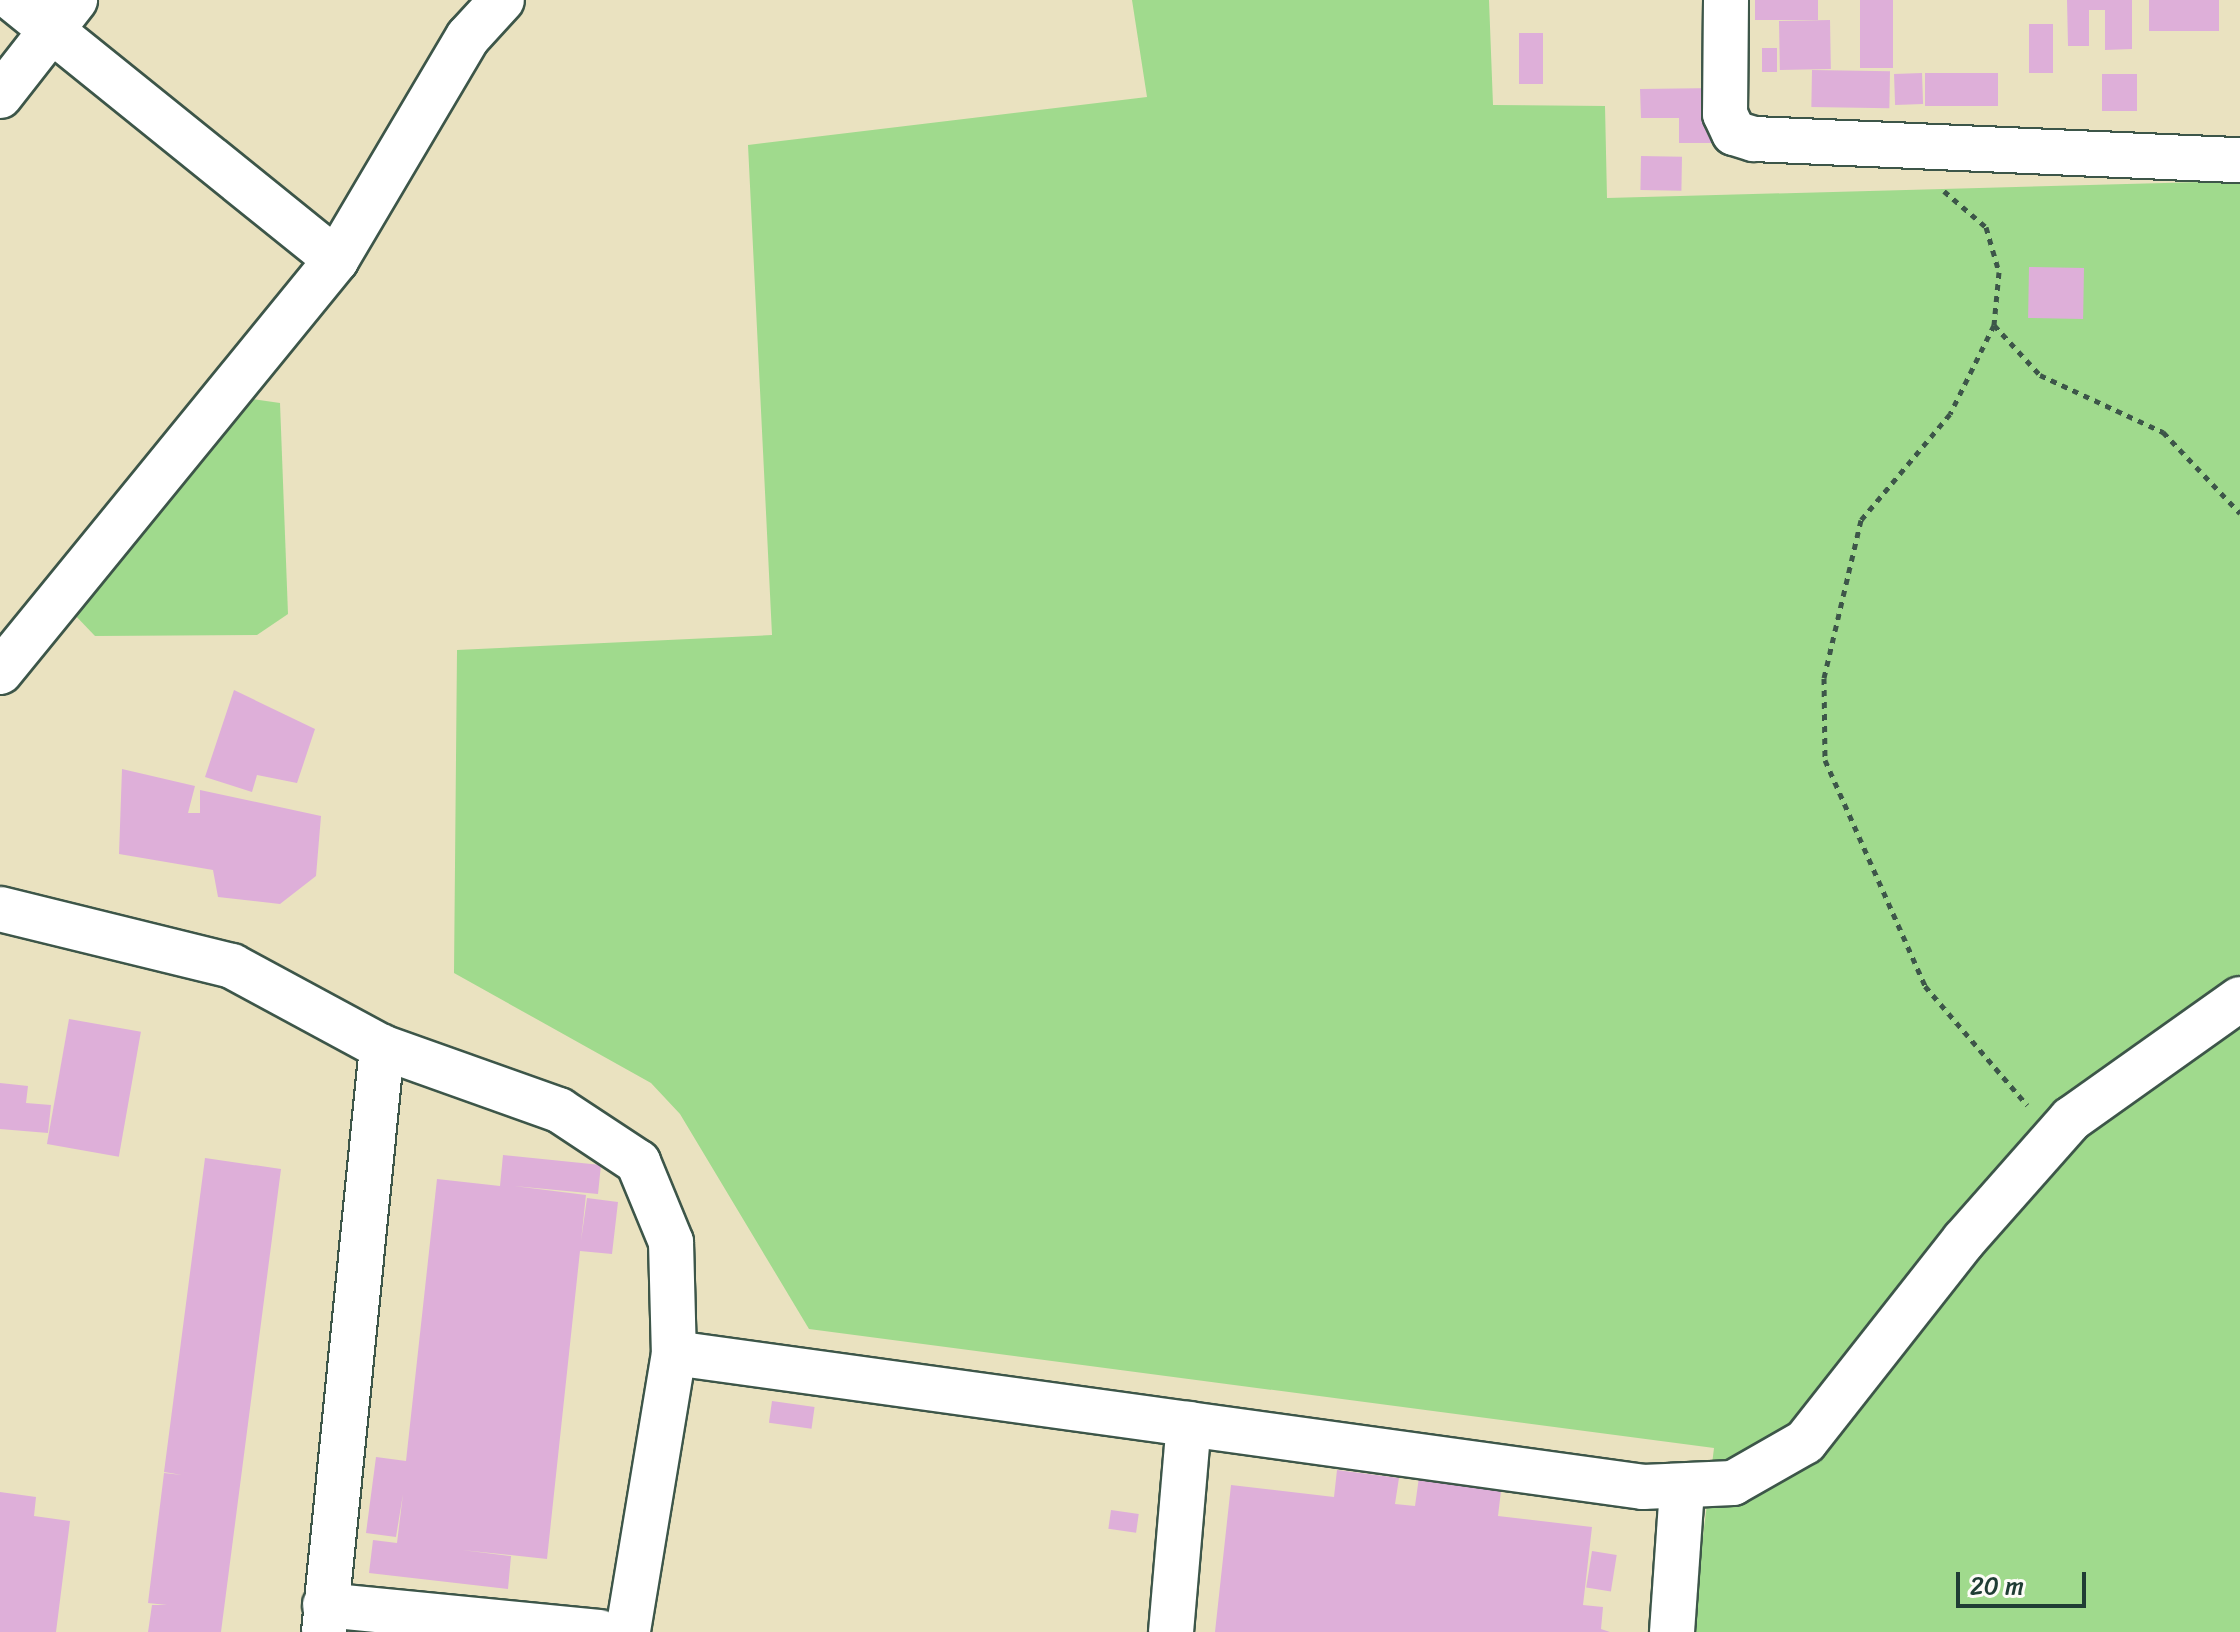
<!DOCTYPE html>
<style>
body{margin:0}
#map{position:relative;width:2240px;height:1632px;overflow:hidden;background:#eae2c0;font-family:Sriracha,sans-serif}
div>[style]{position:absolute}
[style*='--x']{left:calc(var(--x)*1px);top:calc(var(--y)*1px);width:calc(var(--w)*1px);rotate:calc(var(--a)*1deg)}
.green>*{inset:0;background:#a0da8d}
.building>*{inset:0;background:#deafd9;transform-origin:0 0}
.path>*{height:5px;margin-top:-2.5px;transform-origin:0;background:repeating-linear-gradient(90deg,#3d5649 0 6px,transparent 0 12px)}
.roads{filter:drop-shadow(2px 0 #3d5649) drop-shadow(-2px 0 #3d5649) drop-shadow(0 2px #3d5649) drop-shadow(0 -2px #3d5649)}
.minor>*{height:44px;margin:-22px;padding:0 22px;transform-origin:22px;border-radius:22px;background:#fff}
span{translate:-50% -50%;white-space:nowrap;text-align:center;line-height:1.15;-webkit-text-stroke:7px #fdfcf7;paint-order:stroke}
.scale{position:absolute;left:1956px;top:1572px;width:130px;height:36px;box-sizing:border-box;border:4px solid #1f3d34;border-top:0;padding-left:10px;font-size:24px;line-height:28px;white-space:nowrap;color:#1f3d34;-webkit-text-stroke:6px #fdfcf7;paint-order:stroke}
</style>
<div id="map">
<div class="green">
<i style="clip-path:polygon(1132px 0,1489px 0,1493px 105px,1605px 106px,1607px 198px,2240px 181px,2240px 1632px,1691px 1632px,1714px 1448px,809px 1329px,680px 1114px,651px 1083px,454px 973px,457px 650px,772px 635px,748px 145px,1147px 97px)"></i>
<i style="clip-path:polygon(246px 398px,280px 403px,288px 614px,257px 635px,95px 636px,72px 612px)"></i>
</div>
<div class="building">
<i style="left:1755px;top:0;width:63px;height:20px"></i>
<i style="left:1860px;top:0;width:33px;height:68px"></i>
<i style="clip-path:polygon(2067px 0,2132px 0,2132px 49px,2105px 50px,2105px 10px,2089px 10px,2089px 46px,2068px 46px)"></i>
<i style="left:2149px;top:0;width:70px;height:31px"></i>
<i style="left:1830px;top:20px;width:49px;height:51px;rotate:89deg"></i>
<i style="left:2029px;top:24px;width:24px;height:49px"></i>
<i style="left:1519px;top:33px;width:24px;height:51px"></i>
<i style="left:1762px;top:48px;width:15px;height:24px"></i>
<i style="left:1812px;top:70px;width:78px;height:37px;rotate:1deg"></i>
<i style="left:1922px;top:73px;width:31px;height:28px;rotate:88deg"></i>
<i style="left:1925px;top:73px;width:73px;height:33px"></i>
<i style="left:2137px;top:74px;width:37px;height:35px;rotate:90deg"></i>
<i style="clip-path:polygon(1716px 88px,1717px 143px,1679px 143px,1679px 118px,1641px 118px,1640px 89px)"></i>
<i style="left:1641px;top:156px;width:41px;height:34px;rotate:1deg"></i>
<i style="left:2029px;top:267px;width:55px;height:51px;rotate:1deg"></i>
<i style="clip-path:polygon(234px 690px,315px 729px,297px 783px,257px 775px,252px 792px,205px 777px)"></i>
<i style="clip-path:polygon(122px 769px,195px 786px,188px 813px,200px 813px,200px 790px,321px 816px,316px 876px,280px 904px,218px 897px,213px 870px,119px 854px)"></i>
<i style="left:69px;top:1019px;width:73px;height:127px;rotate:10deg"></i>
<i style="clip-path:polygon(0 1083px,28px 1086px,26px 1103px,51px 1105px,48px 1133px,0 1129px)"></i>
<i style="clip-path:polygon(503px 1155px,601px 1165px,598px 1194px,514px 1186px,586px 1195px,581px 1241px,587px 1198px,618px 1202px,612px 1254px,580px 1251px,547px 1559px,462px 1550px,511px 1556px,508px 1589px,369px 1573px,373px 1540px,397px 1543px,403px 1494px,396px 1537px,366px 1533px,376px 1457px,406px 1461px,437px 1179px,500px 1186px)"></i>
<i style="clip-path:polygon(205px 1158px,281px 1169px,221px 1632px,148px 1632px,152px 1605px,167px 1605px,148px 1603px,164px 1473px,182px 1475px,164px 1472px)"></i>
<i style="left:772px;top:1401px;width:43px;height:22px;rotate:8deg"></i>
<i style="clip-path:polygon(1337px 1470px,1399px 1478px,1395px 1504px,1415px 1506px,1419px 1477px,1501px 1491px,1498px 1516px,1592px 1527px,1583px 1605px,1603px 1607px,1601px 1629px,1610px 1632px,1215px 1632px,1231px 1485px,1334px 1497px)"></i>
<i style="clip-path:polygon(0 1492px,36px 1497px,34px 1516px,70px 1521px,56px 1632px,0 1632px)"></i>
<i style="left:1111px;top:1510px;width:28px;height:19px;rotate:8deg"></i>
<i style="left:1592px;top:1551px;width:25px;height:37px;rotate:9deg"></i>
</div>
<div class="path">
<i style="--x:1944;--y:191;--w:55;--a:40.6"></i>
<i style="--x:1986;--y:227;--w:47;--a:73.9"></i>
<i style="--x:1999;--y:272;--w:53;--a:95.4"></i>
<i style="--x:1994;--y:325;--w:99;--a:116.3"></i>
<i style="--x:1950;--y:414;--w:138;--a:130"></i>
<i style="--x:1861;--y:520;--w:162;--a:103.2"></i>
<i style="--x:1824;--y:678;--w:82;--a:89.3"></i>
<i style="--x:1825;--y:760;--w:247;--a:66.1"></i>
<i style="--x:1925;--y:986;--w:157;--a:49.4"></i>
<i style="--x:1994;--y:325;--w:68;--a:47.4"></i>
<i style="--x:2040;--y:375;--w:136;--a:24.9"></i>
<i style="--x:2163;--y:432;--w:112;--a:46.5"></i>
</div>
<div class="roads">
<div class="minor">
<i style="--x:14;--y:0;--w:414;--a:38.9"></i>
<i style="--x:1726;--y:0;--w:114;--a:90.5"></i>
<i style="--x:1725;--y:114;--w:21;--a:65"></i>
<i style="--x:1734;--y:133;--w:21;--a:17"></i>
<i style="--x:1754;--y:139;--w:486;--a:2.5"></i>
<i style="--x:0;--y:96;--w:122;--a:-52"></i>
<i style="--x:0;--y:672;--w:532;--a:-50.8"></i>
<i style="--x:336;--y:260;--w:259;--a:-59.4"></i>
<i style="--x:468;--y:37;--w:50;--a:-47.4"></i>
<i style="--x:0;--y:909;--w:239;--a:13.8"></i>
<i style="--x:232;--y:966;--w:170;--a:28.4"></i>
<i style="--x:382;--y:1047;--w:188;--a:19.6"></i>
<i style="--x:559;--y:1110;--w:95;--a:33.4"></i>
<i style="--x:638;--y:1162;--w:87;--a:67.6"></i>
<i style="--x:671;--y:1242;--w:111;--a:88.5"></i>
<i style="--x:674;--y:1353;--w:283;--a:99.4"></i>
<i style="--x:674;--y:1353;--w:978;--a:7.87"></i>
<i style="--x:1643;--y:1487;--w:90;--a:-2.5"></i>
<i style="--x:1733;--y:1483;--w:83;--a:-29.7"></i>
<i style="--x:1805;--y:1442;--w:257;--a:-51.8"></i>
<i style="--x:1964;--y:1240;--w:162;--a:-48.5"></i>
<i style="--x:2071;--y:1119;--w:207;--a:-35.4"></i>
<i style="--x:325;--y:1605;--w:276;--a:5.6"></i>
<i style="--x:324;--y:1632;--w:588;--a:-84.34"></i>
<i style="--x:1171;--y:1632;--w:209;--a:-85.1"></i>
<i style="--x:1672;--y:1632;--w:142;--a:-86"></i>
</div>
</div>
<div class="scale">20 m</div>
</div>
